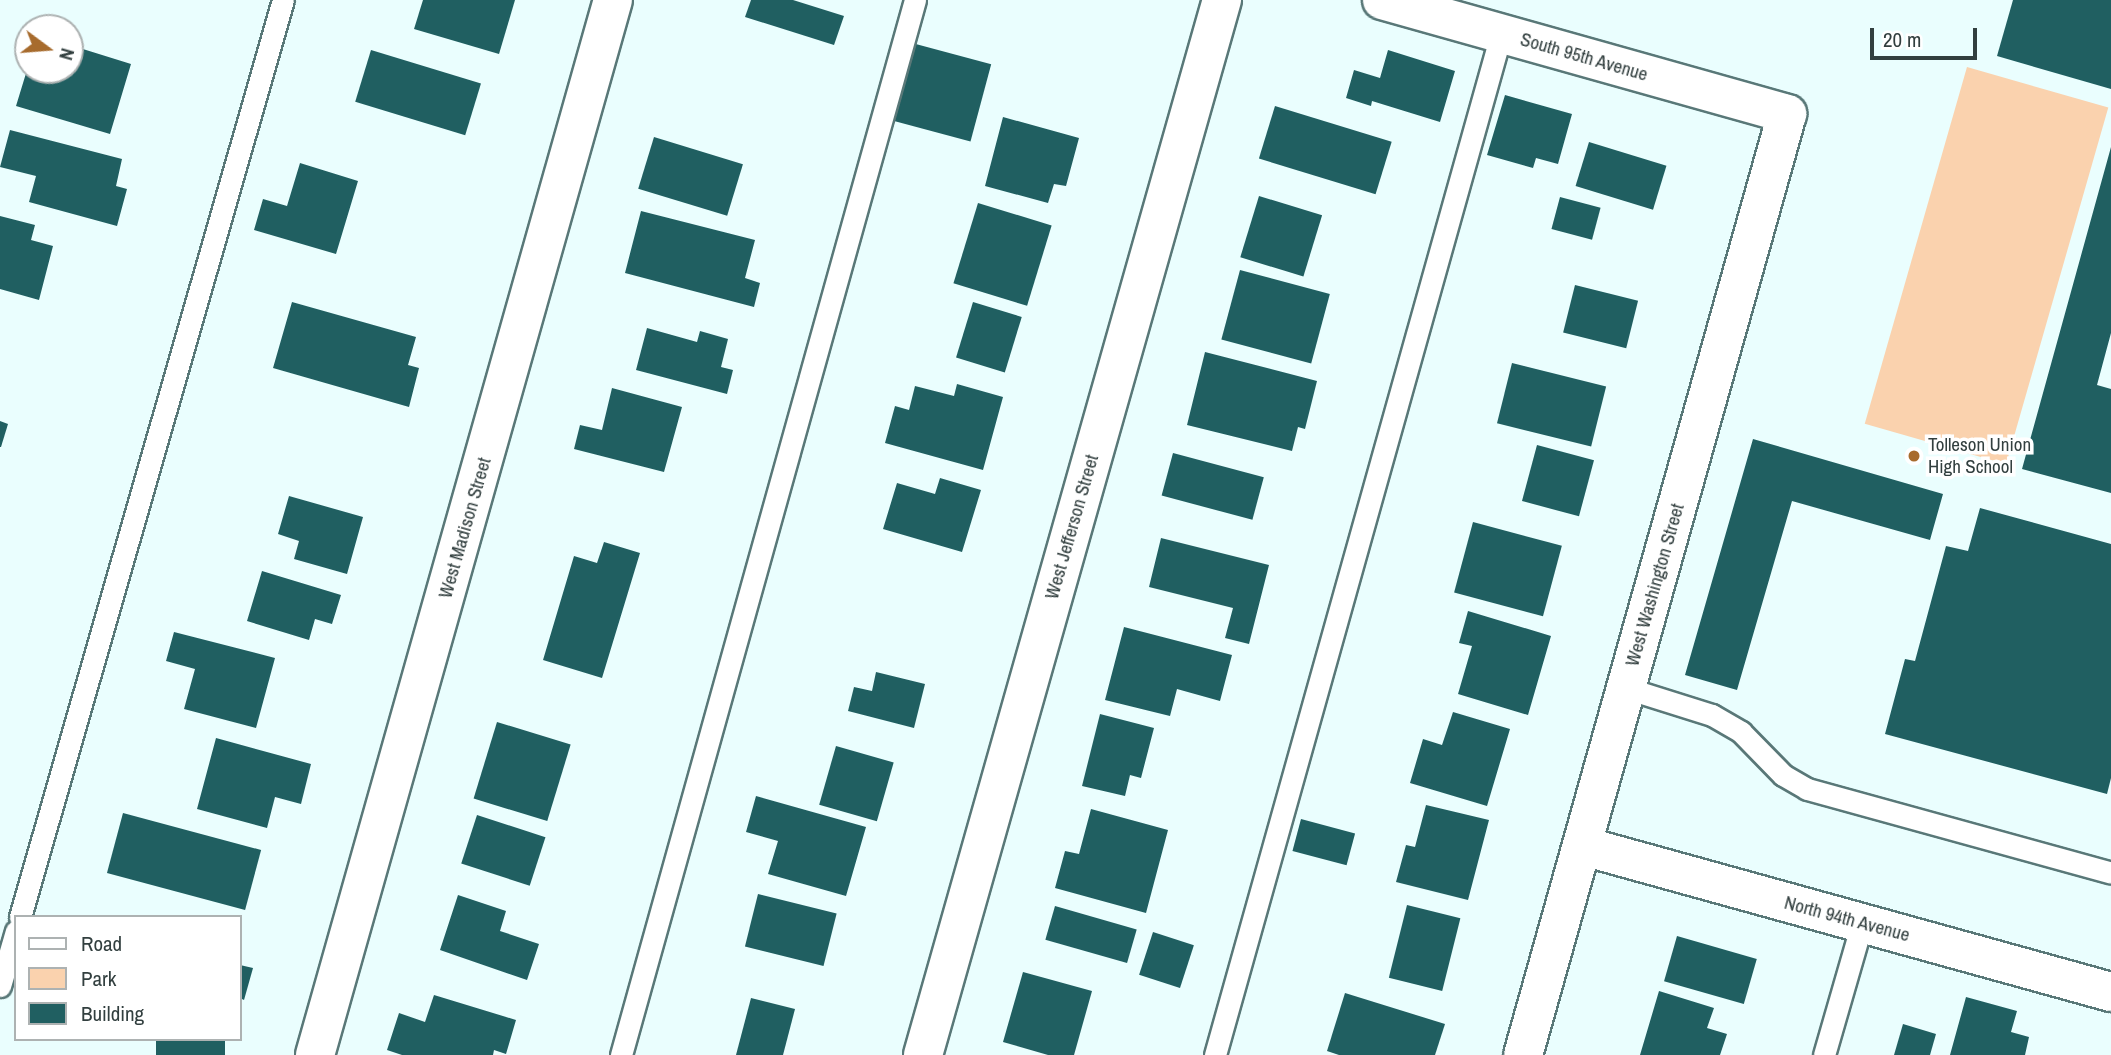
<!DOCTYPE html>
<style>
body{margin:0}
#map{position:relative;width:2111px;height:1055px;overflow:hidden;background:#eafefe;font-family:"Archivo Narrow",sans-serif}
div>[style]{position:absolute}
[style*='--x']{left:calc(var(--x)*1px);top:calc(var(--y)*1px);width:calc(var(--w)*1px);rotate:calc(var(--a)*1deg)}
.green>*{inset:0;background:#fad2ae;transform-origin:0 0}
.building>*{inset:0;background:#205f61;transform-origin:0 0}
.roads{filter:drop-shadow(2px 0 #597878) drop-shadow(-2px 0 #597878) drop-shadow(0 2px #597878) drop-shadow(0 -2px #597878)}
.lane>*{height:21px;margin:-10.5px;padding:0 10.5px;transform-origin:10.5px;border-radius:10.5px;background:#fff}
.street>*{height:38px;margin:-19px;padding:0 19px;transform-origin:19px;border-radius:19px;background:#fff}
.dots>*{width:19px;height:19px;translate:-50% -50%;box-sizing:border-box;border:4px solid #fff;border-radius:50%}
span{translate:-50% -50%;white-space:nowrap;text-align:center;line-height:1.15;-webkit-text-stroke:7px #fff;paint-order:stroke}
.street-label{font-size:19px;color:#323f3f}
.poi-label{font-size:19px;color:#323f3f}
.left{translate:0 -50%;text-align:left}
.legend{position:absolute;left:14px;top:915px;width:228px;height:126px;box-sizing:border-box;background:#fff;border:2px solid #adb2b2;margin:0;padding:9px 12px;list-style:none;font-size:21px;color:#323f3f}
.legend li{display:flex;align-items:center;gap:14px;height:35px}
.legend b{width:35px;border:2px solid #adb2b2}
.north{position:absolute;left:14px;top:14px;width:70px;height:70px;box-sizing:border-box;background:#fff;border:2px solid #adb2b2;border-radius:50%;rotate:106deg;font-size:19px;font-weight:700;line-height:28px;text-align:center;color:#323f3f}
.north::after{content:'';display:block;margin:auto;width:24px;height:32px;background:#a76b2d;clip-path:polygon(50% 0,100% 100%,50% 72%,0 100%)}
.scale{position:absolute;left:1870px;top:28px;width:107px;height:32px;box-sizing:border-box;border:4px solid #323f3f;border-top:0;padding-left:9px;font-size:21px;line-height:24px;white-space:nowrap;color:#323f3f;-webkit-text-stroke:5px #fff;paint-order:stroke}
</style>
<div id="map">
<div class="green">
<i style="left:1967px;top:67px;width:147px;height:371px;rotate:16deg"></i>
</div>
<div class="building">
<i style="clip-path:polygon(423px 0,515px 0,499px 54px,414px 29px)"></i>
<i style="clip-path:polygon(751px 0,793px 0,844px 16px,834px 45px,745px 17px)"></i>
<i style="clip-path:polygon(2013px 0,2111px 0,2111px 89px,1997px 56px)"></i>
<i style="left:912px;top:43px;width:82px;height:80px;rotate:15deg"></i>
<i style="clip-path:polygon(70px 45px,131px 64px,110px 134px,16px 106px,27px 70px,50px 74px,51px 70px,70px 70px)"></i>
<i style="left:371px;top:50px;width:115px;height:54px;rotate:17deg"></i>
<i style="clip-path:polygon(1388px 50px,1455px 71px,1440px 122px,1372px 101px,1371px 106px,1346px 98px,1354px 70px,1380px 78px)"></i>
<i style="clip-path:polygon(1505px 95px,1572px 114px,1558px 164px,1536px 158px,1533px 168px,1487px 155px)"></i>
<i style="left:1275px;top:106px;width:122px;height:55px;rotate:17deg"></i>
<i style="clip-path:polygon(1003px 117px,1079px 138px,1066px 186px,1054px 184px,1048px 203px,985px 186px)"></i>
<i style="clip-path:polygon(10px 130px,122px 159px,116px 186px,127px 189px,117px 226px,29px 202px,36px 176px,0 167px)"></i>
<i style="left:654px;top:137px;width:93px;height:54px;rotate:17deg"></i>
<i style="left:1589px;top:142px;width:81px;height:46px;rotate:17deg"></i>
<i style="clip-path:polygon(2111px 147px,2111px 333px,2097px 385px,2111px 389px,2111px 493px,2022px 469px)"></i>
<i style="clip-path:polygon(300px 163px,358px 181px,336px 254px,254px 230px,263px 199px,287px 206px)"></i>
<i style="left:1259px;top:196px;width:66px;height:64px;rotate:17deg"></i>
<i style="left:1560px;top:197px;width:42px;height:33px;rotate:15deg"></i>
<i style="left:978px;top:203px;width:77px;height:84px;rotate:17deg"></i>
<i style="clip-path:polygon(641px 211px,755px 240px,745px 278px,760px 283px,754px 307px,625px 273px)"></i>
<i style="clip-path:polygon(0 216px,35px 225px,31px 240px,53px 246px,39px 300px,0 289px)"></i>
<i style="left:1240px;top:270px;width:93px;height:72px;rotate:15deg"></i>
<i style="left:1575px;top:285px;width:65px;height:49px;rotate:14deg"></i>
<i style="clip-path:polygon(292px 302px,416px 337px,408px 365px,419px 368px,409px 407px,273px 368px)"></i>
<i style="left:973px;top:302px;width:51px;height:58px;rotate:17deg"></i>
<i style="clip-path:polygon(647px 328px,697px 342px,700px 331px,728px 339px,721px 367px,733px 370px,727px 394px,636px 370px)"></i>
<i style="clip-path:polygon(1205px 352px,1317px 381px,1305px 429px,1298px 427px,1292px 451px,1187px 425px)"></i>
<i style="left:1512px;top:363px;width:97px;height:62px;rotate:14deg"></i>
<i style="clip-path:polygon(957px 384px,1003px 397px,983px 470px,885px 443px,895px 406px,909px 410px,915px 386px,954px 396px)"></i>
<i style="clip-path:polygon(612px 388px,682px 407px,664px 472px,574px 449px,580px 425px,602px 430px)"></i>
<i style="clip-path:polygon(0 421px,8px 424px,1px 447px,0 447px)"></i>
<i style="clip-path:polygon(1753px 439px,1943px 494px,1930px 540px,1792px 501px,1737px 690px,1685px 675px)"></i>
<i style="left:1537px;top:445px;width:59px;height:58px;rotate:15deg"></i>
<i style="left:1173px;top:453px;width:94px;height:44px;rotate:15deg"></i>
<i style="clip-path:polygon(940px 478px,981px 490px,962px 552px,883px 529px,897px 483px,935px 494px)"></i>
<i style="clip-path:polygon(289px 496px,363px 517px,347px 574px,294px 559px,299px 541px,278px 534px)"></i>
<i style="clip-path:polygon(1980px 508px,2111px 544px,2111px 778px,2107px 794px,1885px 734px,1905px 659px,1915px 661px,1946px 546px,1968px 551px)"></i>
<i style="left:1473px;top:522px;width:92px;height:73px;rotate:15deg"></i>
<i style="clip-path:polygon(1161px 538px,1269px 565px,1249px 644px,1225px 638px,1233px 608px,1149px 587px)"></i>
<i style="clip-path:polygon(604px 542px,640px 553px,602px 678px,543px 660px,574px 556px,597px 563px)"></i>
<i style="clip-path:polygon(262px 571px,341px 595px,332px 624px,315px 619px,309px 640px,247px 621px)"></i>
<i style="clip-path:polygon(1468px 611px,1551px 636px,1528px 715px,1458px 694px,1472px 646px,1459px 643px)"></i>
<i style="clip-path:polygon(1124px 627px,1232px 655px,1220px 701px,1177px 689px,1170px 716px,1105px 700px)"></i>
<i style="clip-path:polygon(174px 632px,275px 658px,256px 728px,184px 709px,195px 669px,166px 661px)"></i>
<i style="clip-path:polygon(876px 672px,925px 684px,914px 728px,848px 711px,854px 687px,872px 691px)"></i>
<i style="clip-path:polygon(1453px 712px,1510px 729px,1487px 806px,1410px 783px,1423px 739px,1442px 745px)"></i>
<i style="clip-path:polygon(1100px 714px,1154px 728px,1141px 778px,1130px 775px,1125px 796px,1082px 786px)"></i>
<i style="left:497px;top:722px;width:77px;height:80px;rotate:17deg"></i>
<i style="clip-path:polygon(216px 738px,311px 764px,301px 804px,275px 797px,267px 828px,197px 809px)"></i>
<i style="left:836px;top:746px;width:60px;height:61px;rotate:16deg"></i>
<i style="clip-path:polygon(756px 796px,866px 827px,846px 896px,768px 874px,778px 841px,746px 832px)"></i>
<i style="clip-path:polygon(1426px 805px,1489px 820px,1468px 900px,1396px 882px,1406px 845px,1415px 847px)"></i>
<i style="clip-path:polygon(1091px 809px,1168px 830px,1146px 913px,1055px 888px,1065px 851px,1079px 854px)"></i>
<i style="left:123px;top:813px;width:143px;height:62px;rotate:15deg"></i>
<i style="left:477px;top:815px;width:72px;height:51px;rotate:18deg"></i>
<i style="left:1301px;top:819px;width:56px;height:33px;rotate:15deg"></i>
<i style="left:758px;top:894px;width:81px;height:54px;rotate:14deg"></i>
<i style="clip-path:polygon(458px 895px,506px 911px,500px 931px,539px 944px,527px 980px,440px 950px)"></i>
<i style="left:1407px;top:905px;width:55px;height:75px;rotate:14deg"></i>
<i style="left:1055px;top:906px;width:85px;height:35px;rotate:16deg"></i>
<i style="left:1153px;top:932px;width:43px;height:45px;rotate:18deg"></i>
<i style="left:1677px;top:936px;width:83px;height:47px;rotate:16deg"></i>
<i style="clip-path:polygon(240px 965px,253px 968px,244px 1000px,240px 998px)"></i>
<i style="clip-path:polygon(1023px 972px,1092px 991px,1074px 1055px,1048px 1055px,1003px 1042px)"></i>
<i style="clip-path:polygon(1659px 991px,1714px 1008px,1707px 1028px,1727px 1034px,1720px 1055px,1640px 1055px)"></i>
<i style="clip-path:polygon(1345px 993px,1445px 1024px,1435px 1055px,1339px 1055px,1327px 1051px)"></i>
<i style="clip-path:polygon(434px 995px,516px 1020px,506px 1054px,494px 1050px,493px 1055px,402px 1055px,387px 1050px,399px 1013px,425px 1022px)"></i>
<i style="clip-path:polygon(1966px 997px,2017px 1011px,2011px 1032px,2029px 1037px,2025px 1055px,1950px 1055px)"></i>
<i style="clip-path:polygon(751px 998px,795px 1009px,783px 1055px,736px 1055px)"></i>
<i style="clip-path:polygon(1903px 1024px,1936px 1034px,1930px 1055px,1894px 1055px)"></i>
<i style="left:156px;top:1039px;width:69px;height:16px"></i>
</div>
<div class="roads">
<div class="lane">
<i style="--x:1626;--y:688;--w:90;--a:17.4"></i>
<i style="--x:1712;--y:715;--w:34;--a:30"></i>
<i style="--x:1741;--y:732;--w:60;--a:45.7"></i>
<i style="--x:1783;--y:775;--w:28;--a:30"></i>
<i style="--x:1807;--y:789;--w:315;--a:15.4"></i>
<i style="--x:20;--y:917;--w:954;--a:-74"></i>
<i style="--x:0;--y:986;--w:57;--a:-73.8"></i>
<i style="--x:621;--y:1055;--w:1095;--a:-74.43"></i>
<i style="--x:1215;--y:1055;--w:1060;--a:-74.35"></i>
<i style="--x:1824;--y:1055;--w:137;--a:-73.9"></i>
</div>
<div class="street">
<i style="--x:1382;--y:0;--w:421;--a:15.7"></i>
<i style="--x:1787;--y:114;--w:977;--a:105.67"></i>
<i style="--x:1583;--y:846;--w:548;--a:15.46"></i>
<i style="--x:315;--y:1055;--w:1096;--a:-74.23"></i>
<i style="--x:923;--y:1055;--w:1097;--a:-74.18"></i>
</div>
</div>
<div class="dots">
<i style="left:1914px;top:456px;background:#a76b2d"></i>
</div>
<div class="street-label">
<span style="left:1584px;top:57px;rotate:16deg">South 95th Avenue</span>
<span style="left:1072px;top:527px;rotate:-74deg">West Jefferson Street</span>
<span style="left:465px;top:528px;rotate:-74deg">West Madison Street</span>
<span style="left:1655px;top:585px;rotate:-74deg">West Washington Street</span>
<span style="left:1847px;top:919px;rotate:15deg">North 94th Avenue</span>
</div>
<div class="poi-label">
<span class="left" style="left:1928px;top:456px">Tolleson Union<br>High School</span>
</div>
<ul class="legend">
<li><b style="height:9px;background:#fff"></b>Road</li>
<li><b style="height:19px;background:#fad2ae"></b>Park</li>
<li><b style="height:19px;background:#205f61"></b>Building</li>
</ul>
<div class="north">N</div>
<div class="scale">20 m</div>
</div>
